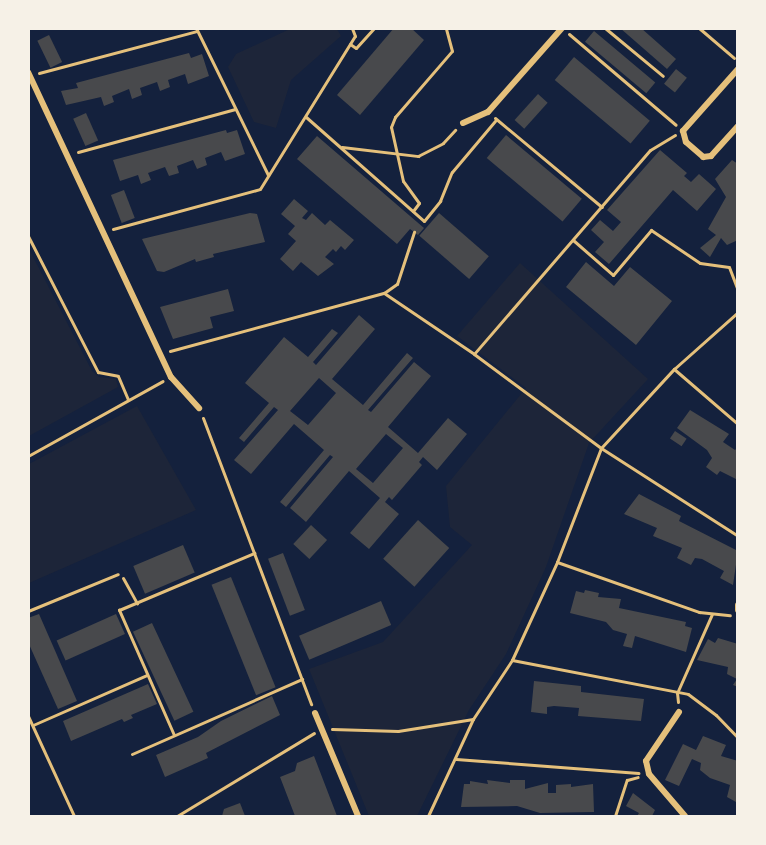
<!DOCTYPE html>
<style>
body{margin:0}
#map{position:relative;width:766px;height:845px;overflow:hidden;background:#14213d;font-family:"Golos Text",sans-serif}
div>[style]{position:absolute}
[style*='--x']{left:calc(var(--x)*1px);top:calc(var(--y)*1px);width:calc(var(--w)*1px);rotate:calc(var(--a)*1deg)}
.green>*{inset:0;background:#1d2539}
.building>*{inset:0;background:#48494c;transform-origin:0 0}
.path>*{height:3px;margin:-1.5px;padding:0 1.5px;transform-origin:1.5px;border-radius:1.5px;background:#e5c07b}
.service>*{height:3px;margin:-1.5px;padding:0 1.5px;transform-origin:1.5px;border-radius:1.5px;background:#e5c07b}
.minor>*{height:6px;margin:-3px;padding:0 3px;transform-origin:3px;border-radius:3px;background:#e5c07b}
span{translate:-50% -50%;white-space:nowrap;text-align:center;line-height:1.15;-webkit-text-stroke:4.5px #f6f1e7;paint-order:stroke}
.frame{position:absolute;inset:0;border:30px solid #f6f1e7;pointer-events:none}
</style>
<div id="map">
<div class="green">
<i style="clip-path:polygon(292px 28px,337px 29px,341px 36px,291px 80px,276px 128px,254px 122px,228px 67px,236px 54px)"></i>
<i style="clip-path:polygon(28px 247px,92px 371px,99px 377px,116px 379px,118px 387px,29px 436px)"></i>
<i style="clip-path:polygon(520px 263px,648px 379px,589px 443px,546px 567px,506px 654px,469px 710px,417px 816px,369px 816px,309px 669px,383px 642px,472px 545px,450px 527px,446px 486px,526px 388px,457px 336px)"></i>
<i style="clip-path:polygon(137px 406px,196px 510px,29px 583px,29px 464px)"></i>
</div>
<div class="building">
<i style="clip-path:polygon(394px 28px,411px 28px,424px 40px,360px 115px,337px 95px)"></i>
<i style="clip-path:polygon(620px 28px,641px 28px,676px 59px,667px 69px)"></i>
<i style="left:594px;top:31px;width:80px;height:14px;rotate:40deg"></i>
<i style="left:49px;top:35px;width:30px;height:13px;rotate:64deg"></i>
<i style="clip-path:polygon(189px 53px,191px 58px,202px 54px,209px 76px,188px 84px,185px 74px,168px 80px,170px 87px,160px 91px,157px 82px,140px 88px,142px 95px,132px 99px,129px 89px,112px 96px,114px 102px,104px 106px,101px 97px,66px 105px,61px 91px,78px 88px,76px 83px)"></i>
<i style="left:574px;top:57px;width:99px;height:30px;rotate:40deg"></i>
<i style="left:676px;top:69px;width:14px;height:19px;rotate:39deg"></i>
<i style="left:538px;top:94px;width:13px;height:35px;rotate:42deg"></i>
<i style="left:86px;top:113px;width:30px;height:14px;rotate:66deg"></i>
<i style="clip-path:polygon(226px 130px,227px 133px,237px 130px,245px 154px,225px 161px,221px 152px,205px 158px,207px 165px,197px 169px,193px 160px,177px 166px,179px 173px,169px 176px,165px 167px,148px 173px,151px 180px,141px 184px,138px 175px,120px 181px,113px 160px)"></i>
<i style="left:506px;top:135px;width:99px;height:30px;rotate:40deg"></i>
<i style="clip-path:polygon(317px 136px,424px 228px,418px 235px,410px 229px,397px 244px,297px 159px)"></i>
<i style="clip-path:polygon(660px 150px,687px 173px,684px 176px,691px 182px,699px 174px,716px 189px,697px 211px,673px 190px,609px 264px,595px 252px,604px 242px,591px 230px,600px 220px,613px 231px,621px 222px,607px 210px)"></i>
<i style="clip-path:polygon(732px 160px,738px 164px,738px 240px,727px 245px,721px 238px,710px 257px,700px 248px,716px 235px,708px 229px,726px 197px,715px 179px)"></i>
<i style="left:124px;top:190px;width:30px;height:14px;rotate:69deg"></i>
<i style="clip-path:polygon(294px 199px,308px 211px,302px 218px,306px 220px,312px 213px,325px 225px,330px 220px,354px 240px,345px 250px,341px 246px,336px 252px,333px 249px,325px 257px,334px 264px,318px 276px,301px 262px,293px 271px,280px 259px,296px 241px,288px 234px,295px 226px,281px 214px)"></i>
<i style="clip-path:polygon(250px 213px,257px 214px,265px 242px,213px 254px,214px 257px,196px 262px,195px 259px,164px 272px,157px 271px,142px 239px)"></i>
<i style="left:439px;top:213px;width:66px;height:30px;rotate:41deg"></i>
<i style="clip-path:polygon(586px 262px,614px 286px,630px 267px,672px 301px,636px 345px,566px 287px)"></i>
<i style="clip-path:polygon(228px 289px,234px 311px,210px 317px,213px 328px,173px 339px,160px 307px)"></i>
<i style="clip-path:polygon(evenodd,359px 315px,375px 329px,332px 379px,363px 405px,407px 353px,413px 358px,368px 410px,371px 412px,414px 362px,431px 376px,388px 427px,418px 453px,448px 418px,467px 434px,437px 470px,423px 457px,419px 462px,422px 465px,392px 500px,389px 497px,385px 502px,399px 514px,369px 549px,350px 533px,380px 498px,349px 471px,306px 522px,290px 508px,333px 457px,330px 455px,286px 507px,280px 502px,324px 450px,294px 424px,251px 474px,234px 460px,278px 410px,274px 407px,244px 442px,239px 438px,269px 403px,245px 383px,284px 337px,308px 357px,332px 329px,338px 333px,313px 362px,316px 365px,359px 315px,319px 378px,336px 393px,308px 425px,290px 411px,319px 378px,359px 315px,386px 434px,403px 448px,373px 483px,356px 469px,386px 434px)"></i>
<i style="clip-path:polygon(690px 410px,729px 434px,723px 442px,735px 450px,738px 447px,738px 480px,720px 471px,717px 475px,706px 467px,712px 458px,707px 450px,677px 428px)"></i>
<i style="left:675px;top:431px;width:14px;height:9px;rotate:34deg"></i>
<i style="clip-path:polygon(639px 494px,681px 516px,679px 521px,738px 551px,733px 585px,720px 578px,724px 571px,702px 559px,695px 558px,691px 565px,677px 558px,682px 548px,653px 536px,657px 528px,624px 514px)"></i>
<i style="left:418px;top:520px;width:42px;height:52px;rotate:42deg"></i>
<i style="left:311px;top:525px;width:22px;height:26px;rotate:43deg"></i>
<i style="left:183px;top:545px;width:30px;height:54px;rotate:67deg"></i>
<i style="left:283px;top:553px;width:61px;height:16px;rotate:69deg"></i>
<i style="left:231px;top:577px;width:119px;height:21px;rotate:68deg"></i>
<i style="clip-path:polygon(585px 590px,599px 593px,598px 597px,621px 599px,619px 608px,686px 622px,685px 626px,692px 628px,686px 652px,635px 636px,632px 648px,623px 646px,627px 634px,613px 630px,606px 622px,570px 613px,576px 591px,584px 593px)"></i>
<i style="left:381px;top:601px;width:26px;height:89px;rotate:67deg"></i>
<i style="clip-path:polygon(39px 614px,77px 701px,58px 709px,28px 642px,28px 618px)"></i>
<i style="left:116px;top:614px;width:22px;height:65px;rotate:66deg"></i>
<i style="left:152px;top:623px;width:98px;height:21px;rotate:65deg"></i>
<i style="clip-path:polygon(718px 638px,738px 644px,738px 687px,733px 685px,737px 679px,727px 674px,728px 667px,697px 660px,708px 639px,715px 643px)"></i>
<i style="clip-path:polygon(534px 681px,581px 686px,581px 692px,644px 699px,641px 721px,578px 716px,579px 708px,554px 706px,547px 707px,547px 714px,531px 712px)"></i>
<i style="clip-path:polygon(148px 684px,157px 704px,131px 715px,133px 718px,124px 722px,122px 719px,71px 741px,63px 721px)"></i>
<i style="clip-path:polygon(272px 696px,280px 715px,206px 753px,208px 758px,165px 777px,156px 755px,198px 737px,221px 721px)"></i>
<i style="clip-path:polygon(703px 736px,726px 745px,721px 756px,738px 761px,736px 802px,727px 797px,730px 785px,710px 778px,700px 770px,701px 763px,692px 759px,679px 786px,665px 780px,683px 744px,696px 750px)"></i>
<i style="clip-path:polygon(314px 756px,337px 816px,295px 816px,280px 777px,295px 771px,297px 763px)"></i>
<i style="clip-path:polygon(487px 780px,510px 783px,510px 780px,525px 780px,525px 789px,548px 783px,548px 793px,556px 793px,556px 785px,571px 784px,571px 787px,593px 784px,594px 812px,540px 813px,517px 806px,461px 807px,464px 784px,470px 784px,470px 781px,488px 784px)"></i>
<i style="clip-path:polygon(633px 793px,655px 810px,652px 816px,637px 816px,639px 813px,626px 806px)"></i>
<i style="clip-path:polygon(240px 803px,245px 816px,222px 816px,224px 809px)"></i>
</div>
<div class="path">
<i style="--x:196;--y:28;--w:164;--a:63.9"></i>
<i style="--x:699;--y:28;--w:46;--a:40.6"></i>
<i style="--x:569;--y:34;--w:140;--a:40.4"></i>
<i style="--x:350;--y:44;--w:7;--a:34"></i>
<i style="--x:356;--y:48;--w:27;--a:-48"></i>
<i style="--x:39;--y:73;--w:163;--a:-14.9"></i>
<i style="--x:306;--y:117;--w:157;--a:41.4"></i>
<i style="--x:424;--y:221;--w:26;--a:-51"></i>
<i style="--x:440;--y:201;--w:31;--a:-68"></i>
<i style="--x:452;--y:172;--w:67;--a:-49.9"></i>
<i style="--x:495;--y:118;--w:139;--a:39.8"></i>
<i style="--x:675;--y:135;--w:29;--a:149"></i>
<i style="--x:650;--y:150;--w:269;--a:130.8"></i>
<i style="--x:474;--y:354;--w:158;--a:36.5"></i>
<i style="--x:601;--y:448;--w:163;--a:32.7"></i>
<i style="--x:342;--y:147;--w:77;--a:6.8"></i>
<i style="--x:418;--y:156;--w:28;--a:-27"></i>
<i style="--x:443;--y:143;--w:18;--a:-47"></i>
<i style="--x:78;--y:152;--w:163;--a:-15.3"></i>
<i style="--x:413;--y:211;--w:10;--a:-53"></i>
<i style="--x:419;--y:203;--w:27;--a:-126"></i>
<i style="--x:403;--y:181;--w:55;--a:-102.5"></i>
<i style="--x:391;--y:127;--w:11;--a:-68"></i>
<i style="--x:395;--y:117;--w:87;--a:-49.2"></i>
<i style="--x:452;--y:51;--w:24;--a:-105"></i>
<i style="--x:113;--y:229;--w:152;--a:-15.2"></i>
<i style="--x:260;--y:189;--w:180;--a:-58.2"></i>
<i style="--x:355;--y:36;--w:9;--a:-111"></i>
<i style="--x:28;--y:236;--w:153;--a:62.8"></i>
<i style="--x:98;--y:372;--w:20;--a:11"></i>
<i style="--x:118;--y:376;--w:25;--a:67"></i>
<i style="--x:573;--y:240;--w:53;--a:41.2"></i>
<i style="--x:613;--y:275;--w:59;--a:-49.8"></i>
<i style="--x:651;--y:230;--w:59;--a:34"></i>
<i style="--x:700;--y:263;--w:29;--a:8"></i>
<i style="--x:729;--y:267;--w:25;--a:69"></i>
<i style="--x:384;--y:293;--w:16;--a:-35"></i>
<i style="--x:397;--y:284;--w:55;--a:-71.9"></i>
<i style="--x:170;--y:351;--w:222;--a:-15.2"></i>
<i style="--x:384;--y:293;--w:109;--a:34.1"></i>
<i style="--x:674;--y:369;--w:84;--a:40.7"></i>
<i style="--x:203;--y:418;--w:306;--a:69.3"></i>
<i style="--x:28;--y:456;--w:154;--a:-29.1"></i>
<i style="--x:557;--y:562;--w:151;--a:19.4"></i>
<i style="--x:699;--y:612;--w:31;--a:6"></i>
<i style="--x:123;--y:578;--w:29;--a:61"></i>
<i style="--x:512;--y:660;--w:179;--a:10.9"></i>
<i style="--x:688;--y:694;--w:35;--a:37"></i>
<i style="--x:716;--y:715;--w:32;--a:46"></i>
<i style="--x:678;--y:702;--w:9;--a:-96"></i>
<i style="--x:677;--y:693;--w:86;--a:-66.1"></i>
<i style="--x:28;--y:716;--w:110;--a:65.3"></i>
<i style="--x:33;--y:725;--w:124;--a:-23.7"></i>
<i style="--x:332;--y:729;--w:66;--a:1.7"></i>
<i style="--x:398;--y:731;--w:76;--a:-9.1"></i>
<i style="--x:174;--y:735;--w:137;--a:-113.7"></i>
<i style="--x:119;--y:610;--w:147;--a:-22.9"></i>
<i style="--x:132;--y:754;--w:186;--a:-23.8"></i>
<i style="--x:456;--y:759;--w:183;--a:4.4"></i>
<i style="--x:177;--y:816;--w:160;--a:-31.2"></i>
<i style="--x:428;--y:816;--w:107;--a:-65.1"></i>
<i style="--x:473;--y:719;--w:71;--a:-56.5"></i>
<i style="--x:512;--y:660;--w:108;--a:-65.3"></i>
<i style="--x:557;--y:562;--w:122;--a:-68.9"></i>
<i style="--x:601;--y:448;--w:108;--a:-47.3"></i>
<i style="--x:674;--y:369;--w:86;--a:-41.7"></i>
<i style="--x:615;--y:816;--w:38;--a:-72"></i>
<i style="--x:627;--y:780;--w:11;--a:-15"></i>
</div>
<div class="service">
<i style="--x:605;--y:28;--w:75;--a:39.6"></i>
<i style="--x:28;--y:611;--w:97;--a:-22.3"></i>
</div>
<div class="minor">
<i style="--x:738;--y:69;--w:83;--a:131.6"></i>
<i style="--x:683;--y:131;--w:11;--a:75"></i>
<i style="--x:686;--y:142;--w:23;--a:41"></i>
<i style="--x:703;--y:157;--w:8;--a:-7"></i>
<i style="--x:711;--y:156;--w:40;--a:-48"></i>
<i style="--x:28;--y:72;--w:337;--a:64.9"></i>
<i style="--x:171;--y:377;--w:42;--a:47.9"></i>
<i style="--x:463;--y:123;--w:27;--a:-24"></i>
<i style="--x:488;--y:112;--w:112;--a:-48.6"></i>
<i style="--x:738;--y:605;--w:5;--a:90"></i>
<i style="--x:679;--y:712;--w:59;--a:124"></i>
<i style="--x:646;--y:761;--w:13;--a:77"></i>
<i style="--x:649;--y:774;--w:55;--a:49.4"></i>
<i style="--x:315;--y:713;--w:112;--a:67.3"></i>
</div>
<div class="frame"></div>
</div>
